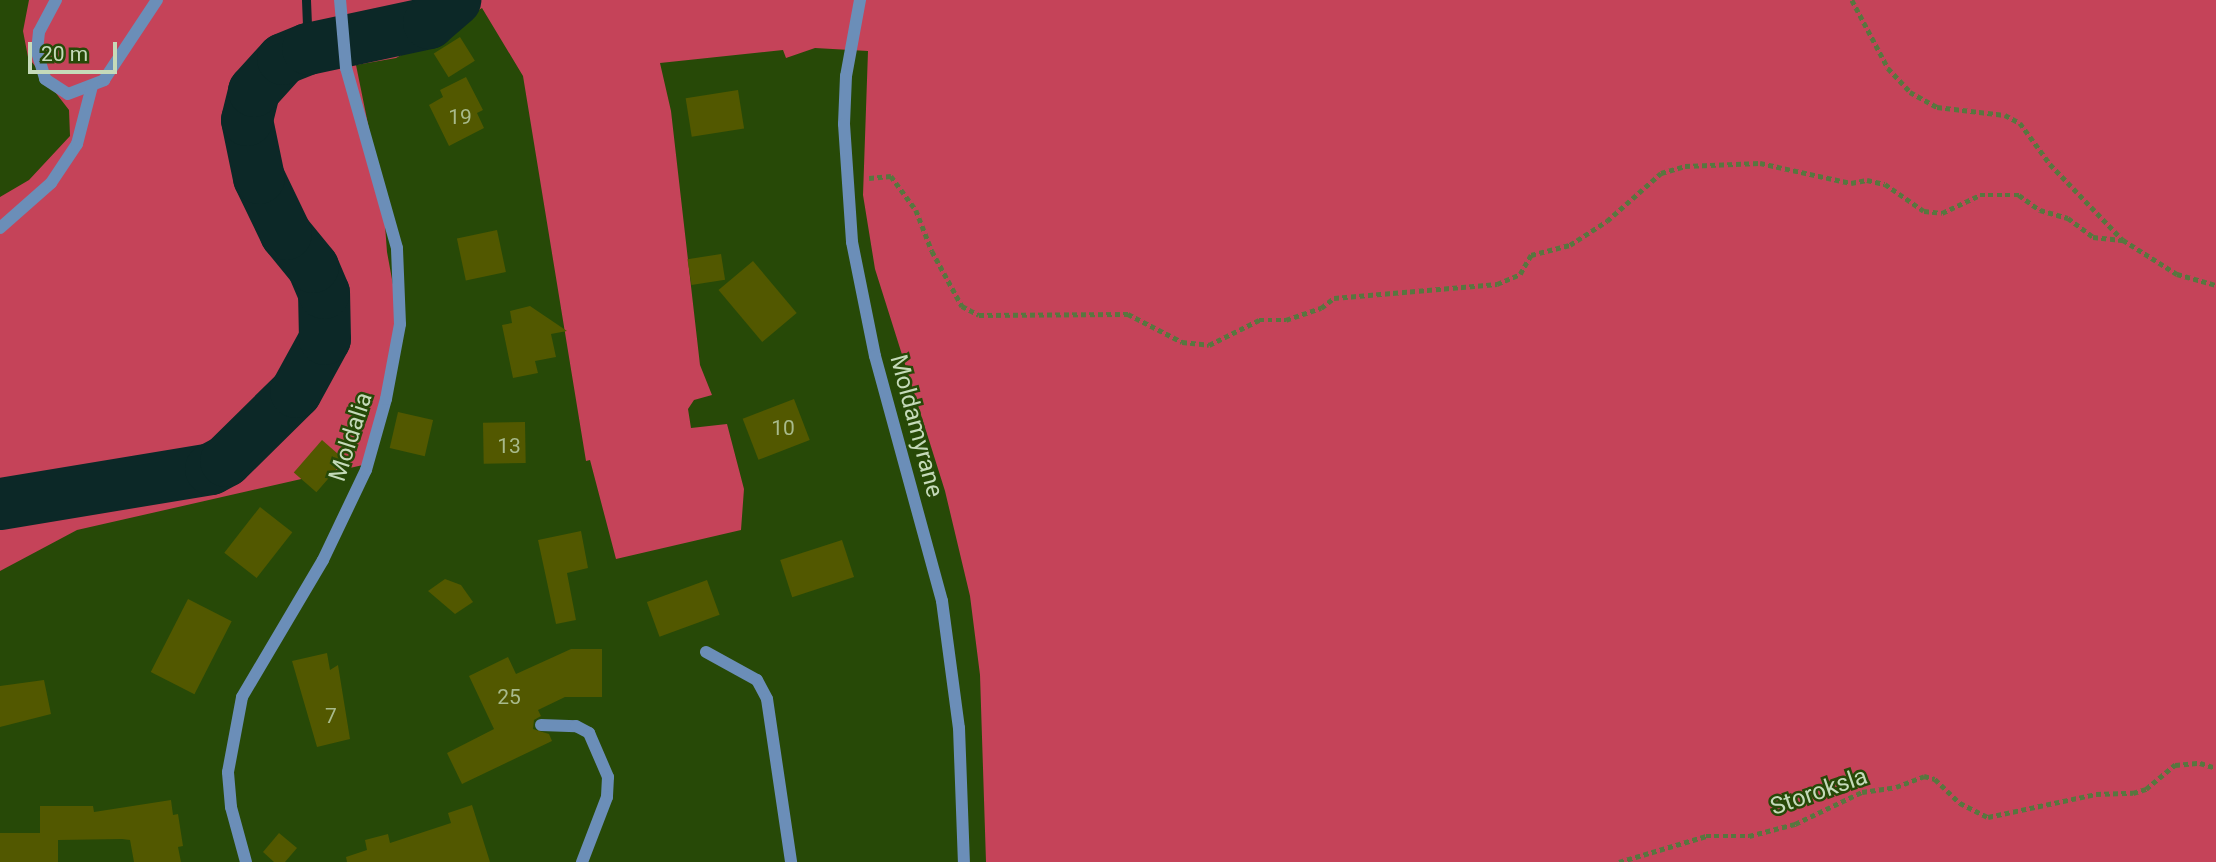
<!DOCTYPE html>
<style>
body{margin:0}
#map{position:relative;width:2216px;height:862px;overflow:hidden;background:#274907;font-family:Roboto,sans-serif}
div>[style]{position:absolute}
[style*='--x']{left:calc(var(--x)*1px);top:calc(var(--y)*1px);width:calc(var(--w)*1px);rotate:calc(var(--a)*1deg)}
.forest>*{inset:0;background:#c54359}
.stream>*{height:9px;margin:-4.5px;padding:0 4.5px;transform-origin:4.5px;border-radius:4.5px;background:#0c2827}
.river>*{height:52px;margin:-26px;padding:0 26px;transform-origin:26px;border-radius:26px;background:#0c2827}
.building>*{inset:0;background:#525800;transform-origin:0 0}
.path>*{height:4.5px;margin-top:-2.25px;transform-origin:0;background:repeating-linear-gradient(90deg,#58763f 0 5px,transparent 0 8.5px)}
.minor>*{height:12px;margin:-6px;padding:0 6px;transform-origin:6px;border-radius:6px;background:#6b8eb8}
span{translate:-50% -50%;white-space:nowrap;text-align:center;line-height:1.15;-webkit-text-stroke:5px #274907;paint-order:stroke}
.number-label{font-size:21px;color:#a8ba8b}
.number-label span{-webkit-text-stroke-width:0}
.street-label{font-size:24px;color:#c5dab9}
.scale{position:absolute;left:28px;top:42px;width:89px;height:32px;box-sizing:border-box;border:4px solid #c5dab9;border-top:0;padding-left:9px;font-size:21px;line-height:24px;white-space:nowrap;color:#c5dab9;-webkit-text-stroke:5px #274907;paint-order:stroke}
</style>
<div id="map">
<div class="forest">
<i style="clip-path:polygon(29px 0,2216px 0,2216px 862px,986px 862px,980px 675px,970px 596px,945px 491px,875px 269px,863px 195px,868px 51px,815px 48px,786px 58px,783px 50px,660px 63px,671px 111px,700px 365px,712px 395px,694px 400px,688px 409px,691px 428px,727px 424px,744px 489px,741px 530px,616px 559px,590px 460px,586px 461px,523px 76px,482px 8px,396px 58px,356px 65px,383px 198px,387px 252px,403px 339px,363px 465px,77px 530px,0 571px,0 197px,29px 180px,70px 136px,69px 110px,28px 57px,23px 31px)"></i>
</div>
<div class="stream">
<i style="--x:306;--y:0;--w:49;--a:87.7"></i>
</div>
<div class="river">
<i style="--x:0;--y:504;--w:214;--a:-9.4"></i>
<i style="--x:211;--y:469;--w:17;--a:-28"></i>
<i style="--x:226;--y:461;--w:98;--a:-44.6"></i>
<i style="--x:296;--y:392;--w:60;--a:-61.3"></i>
<i style="--x:325;--y:339;--w:46;--a:-91.2"></i>
<i style="--x:324;--y:293;--w:28;--a:-113"></i>
<i style="--x:313;--y:267;--w:43;--a:-129.3"></i>
<i style="--x:286;--y:234;--w:62;--a:-115.7"></i>
<i style="--x:259;--y:178;--w:59;--a:-101.7"></i>
<i style="--x:247;--y:120;--w:30;--a:-76"></i>
<i style="--x:254;--y:91;--w:43;--a:-47.8"></i>
<i style="--x:283;--y:59;--w:27;--a:-22"></i>
<i style="--x:308;--y:49;--w:124;--a:-12.1"></i>
<i style="--x:429;--y:23;--w:35;--a:-41"></i>
</div>
<div class="building">
<i style="left:460px;top:37px;width:28px;height:31px;rotate:58deg"></i>
<i style="clip-path:polygon(466px 77px,483px 110px,477px 113px,484px 128px,449px 146px,429px 105px,443px 97px,440px 90px)"></i>
<i style="left:738px;top:90px;width:39px;height:53px;rotate:81deg"></i>
<i style="left:497px;top:230px;width:43px;height:41px;rotate:78deg"></i>
<i style="left:721px;top:254px;width:26px;height:34px;rotate:81deg"></i>
<i style="left:753px;top:261px;width:68px;height:45px;rotate:50deg"></i>
<i style="clip-path:polygon(530px 306px,567px 331px,551px 334px,556px 357px,535px 361px,538px 373px,513px 378px,502px 325px,512px 323px,510px 311px)"></i>
<i style="left:794px;top:399px;width:44px;height:55px;rotate:69deg"></i>
<i style="left:398px;top:412px;width:36px;height:37px;rotate:13deg"></i>
<i style="left:525px;top:422px;width:41px;height:42px;rotate:89deg"></i>
<i style="left:322px;top:440px;width:30px;height:43px;rotate:41deg"></i>
<i style="left:260px;top:507px;width:41px;height:58px;rotate:38deg"></i>
<i style="clip-path:polygon(581px 531px,588px 568px,567px 573px,576px 620px,556px 624px,538px 540px)"></i>
<i style="left:842px;top:540px;width:39px;height:65px;rotate:72deg"></i>
<i style="clip-path:polygon(445px 579px,461px 585px,473px 602px,455px 614px,428px 591px)"></i>
<i style="left:707px;top:580px;width:37px;height:64px;rotate:70deg"></i>
<i style="left:188px;top:599px;width:49px;height:82px;rotate:27deg"></i>
<i style="clip-path:polygon(571px 649px,602px 649px,602px 697px,565px 697px,538px 710px,541px 716px,534px 720px,533px 729px,549px 734px,552px 741px,462px 784px,447px 753px,494px 729px,469px 676px,508px 657px,516px 674px)"></i>
<i style="clip-path:polygon(327px 653px,330px 670px,338px 665px,350px 739px,317px 747px,292px 661px)"></i>
<i style="clip-path:polygon(44px 680px,51px 714px,0 727px,0 686px)"></i>
<i style="clip-path:polygon(171px 800px,173px 815px,178px 814px,183px 846px,178px 847px,181px 862px,134px 862px,130px 840px,122px 839px,58px 840px,58px 862px,0 862px,0 833px,40px 833px,40px 806px,93px 806px,94px 812px)"></i>
<i style="clip-path:polygon(472px 805px,490px 862px,347px 862px,346px 857px,367px 850px,365px 840px,388px 834px,390px 843px,451px 823px,448px 813px)"></i>
<i style="clip-path:polygon(279px 833px,297px 848px,285px 862px,274px 862px,263px 852px)"></i>
</div>
<div class="path">
<i style="--x:1852;--y:0;--w:77;--a:62.1"></i>
<i style="--x:1888;--y:68;--w:33;--a:47"></i>
<i style="--x:1910;--y:92;--w:31;--a:29"></i>
<i style="--x:1937;--y:107;--w:68;--a:6.7"></i>
<i style="--x:2005;--y:115;--w:17;--a:28"></i>
<i style="--x:2020;--y:123;--w:51;--a:53.8"></i>
<i style="--x:2050;--y:164;--w:105;--a:46.2"></i>
<i style="--x:2123;--y:240;--w:64;--a:32.2"></i>
<i style="--x:2177;--y:274;--w:41;--a:15.8"></i>
<i style="--x:869;--y:178;--w:22;--a:-5"></i>
<i style="--x:891;--y:176;--w:42;--a:53.7"></i>
<i style="--x:916;--y:210;--w:44;--a:68.7"></i>
<i style="--x:932;--y:251;--w:63;--a:61.4"></i>
<i style="--x:962;--y:306;--w:19;--a:28"></i>
<i style="--x:979;--y:315;--w:149;--a:-0.4"></i>
<i style="--x:1128;--y:314;--w:61;--a:27.4"></i>
<i style="--x:1182;--y:342;--w:27;--a:6"></i>
<i style="--x:1209;--y:345;--w:56;--a:-26.6"></i>
<i style="--x:1259;--y:320;--w:27;--a:0"></i>
<i style="--x:1286;--y:320;--w:37;--a:-19"></i>
<i style="--x:1321;--y:308;--w:16;--a:-38"></i>
<i style="--x:1334;--y:298;--w:164;--a:-4.9"></i>
<i style="--x:1497;--y:284;--w:25;--a:-23"></i>
<i style="--x:1520;--y:274;--w:22;--a:-60"></i>
<i style="--x:1531;--y:255;--w:40;--a:-14.4"></i>
<i style="--x:1570;--y:245;--w:44;--a:-33"></i>
<i style="--x:1607;--y:221;--w:72;--a:-41.6"></i>
<i style="--x:1661;--y:173;--w:25;--a:-16"></i>
<i style="--x:1685;--y:166;--w:75;--a:-2.3"></i>
<i style="--x:1760;--y:163;--w:93;--a:12.4"></i>
<i style="--x:1851;--y:183;--w:16;--a:-11"></i>
<i style="--x:1867;--y:180;--w:18;--a:13"></i>
<i style="--x:1885;--y:184;--w:47;--a:34.7"></i>
<i style="--x:1924;--y:211;--w:18;--a:6"></i>
<i style="--x:1942;--y:213;--w:42;--a:-25.3"></i>
<i style="--x:1980;--y:195;--w:39;--a:0"></i>
<i style="--x:2019;--y:195;--w:26;--a:36"></i>
<i style="--x:2040;--y:210;--w:29;--a:16"></i>
<i style="--x:2068;--y:218;--w:31;--a:37"></i>
<i style="--x:2093;--y:237;--w:31;--a:6"></i>
<i style="--x:1619;--y:862;--w:91;--a:-16.6"></i>
<i style="--x:1706;--y:836;--w:43;--a:0"></i>
<i style="--x:1749;--y:836;--w:48;--a:-14.6"></i>
<i style="--x:1795;--y:824;--w:74;--a:-25.5"></i>
<i style="--x:1862;--y:792;--w:34;--a:-8"></i>
<i style="--x:1896;--y:787;--w:30;--a:-21"></i>
<i style="--x:1924;--y:776;--w:11;--a:15"></i>
<i style="--x:1935;--y:779;--w:35;--a:44"></i>
<i style="--x:1960;--y:803;--w:31;--a:27"></i>
<i style="--x:1988;--y:817;--w:110;--a:-12"></i>
<i style="--x:2096;--y:794;--w:37;--a:-2"></i>
<i style="--x:2133;--y:793;--w:14;--a:-17"></i>
<i style="--x:2146;--y:789;--w:38;--a:-40"></i>
<i style="--x:2175;--y:765;--w:25;--a:-5"></i>
<i style="--x:2200;--y:763;--w:17;--a:17"></i>
</div>
<div class="minor">
<i style="--x:56;--y:0;--w:36;--a:118"></i>
<i style="--x:39;--y:32;--w:20;--a:96"></i>
<i style="--x:37;--y:52;--w:28;--a:73"></i>
<i style="--x:45;--y:79;--w:27;--a:33"></i>
<i style="--x:68;--y:94;--w:39;--a:-21"></i>
<i style="--x:104;--y:80;--w:96;--a:-56.5"></i>
<i style="--x:860;--y:0;--w:77;--a:100.4"></i>
<i style="--x:846;--y:76;--w:48;--a:92.4"></i>
<i style="--x:844;--y:124;--w:118;--a:86.1"></i>
<i style="--x:852;--y:242;--w:116;--a:78.6"></i>
<i style="--x:875;--y:356;--w:254;--a:74.7"></i>
<i style="--x:942;--y:601;--w:128;--a:82.4"></i>
<i style="--x:959;--y:728;--w:134;--a:87.9"></i>
<i style="--x:0;--y:228;--w:68;--a:-41.4"></i>
<i style="--x:51;--y:183;--w:47;--a:-56.3"></i>
<i style="--x:77;--y:144;--w:60;--a:-75.5"></i>
<i style="--x:706;--y:652;--w:58;--a:28.8"></i>
<i style="--x:757;--y:680;--w:21;--a:62"></i>
<i style="--x:767;--y:699;--w:165;--a:81.6"></i>
<i style="--x:541;--y:725;--w:35;--a:2"></i>
<i style="--x:576;--y:726;--w:15;--a:28"></i>
<i style="--x:589;--y:733;--w:48;--a:66.6"></i>
<i style="--x:608;--y:777;--w:20;--a:93"></i>
<i style="--x:607;--y:797;--w:70;--a:111"></i>
<i style="--x:246;--y:862;--w:57;--a:-105.3"></i>
<i style="--x:231;--y:807;--w:35;--a:-95"></i>
<i style="--x:228;--y:772;--w:76;--a:-79.4"></i>
<i style="--x:242;--y:697;--w:159;--a:-59.4"></i>
<i style="--x:323;--y:560;--w:100;--a:-64.5"></i>
<i style="--x:366;--y:470;--w:74;--a:-74.3"></i>
<i style="--x:386;--y:399;--w:76;--a:-79.4"></i>
<i style="--x:400;--y:324;--w:76;--a:-92.3"></i>
<i style="--x:397;--y:248;--w:187;--a:-105.8"></i>
<i style="--x:346;--y:68;--w:68;--a:-95"></i>
</div>
<div class="number-label">
<span style="left:460px;top:117px">19</span>
<span style="left:783px;top:428px">10</span>
<span style="left:509px;top:446px">13</span>
<span style="left:509px;top:697px">25</span>
<span style="left:331px;top:716px">7</span>
</div>
<div class="street-label">
<span style="left:916px;top:426px;rotate:75deg">Moldamyrane</span>
<span style="left:351px;top:437px;rotate:-72deg">Moldalia</span>
<span style="left:1819px;top:792px;rotate:-19deg">Storoksla</span>
</div>
<div class="scale">20 m</div>
</div>
